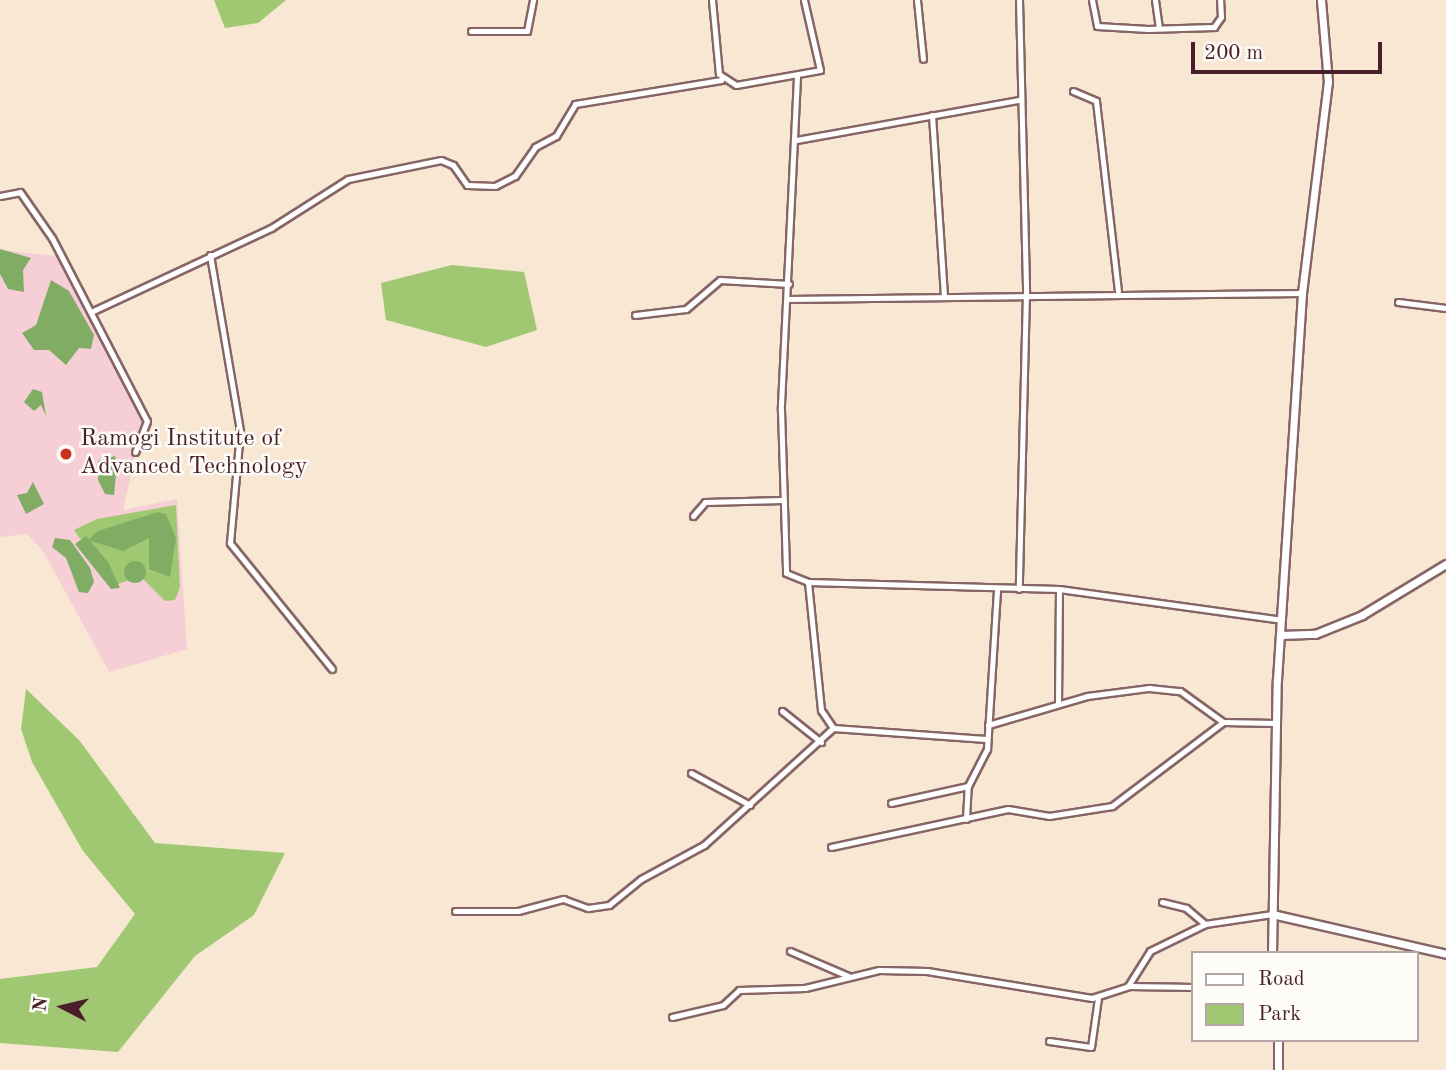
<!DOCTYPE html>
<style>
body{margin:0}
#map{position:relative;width:1446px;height:1070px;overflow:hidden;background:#f7e7d3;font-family:"Old Standard TT",serif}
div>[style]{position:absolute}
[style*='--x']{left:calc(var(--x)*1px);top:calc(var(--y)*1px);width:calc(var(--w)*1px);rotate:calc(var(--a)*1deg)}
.built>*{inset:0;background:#f6cfd6}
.green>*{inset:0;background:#a0c772}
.forest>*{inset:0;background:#80ac64}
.round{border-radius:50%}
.roads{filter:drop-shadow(2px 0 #876566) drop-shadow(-2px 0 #876566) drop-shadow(0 2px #876566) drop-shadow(0 -2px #876566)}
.street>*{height:5px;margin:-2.5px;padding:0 2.5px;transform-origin:2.5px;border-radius:2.5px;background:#fff}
.secondary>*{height:7px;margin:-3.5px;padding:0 3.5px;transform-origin:3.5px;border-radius:3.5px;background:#fff}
.dots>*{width:19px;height:19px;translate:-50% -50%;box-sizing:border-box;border:4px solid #fdfcf7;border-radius:50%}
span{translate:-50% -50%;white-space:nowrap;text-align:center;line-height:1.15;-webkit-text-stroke:5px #fdfcf7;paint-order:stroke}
.poi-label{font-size:24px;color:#4a1f2b}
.left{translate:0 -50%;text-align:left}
.legend{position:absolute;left:1191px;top:951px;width:228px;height:91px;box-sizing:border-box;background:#fdfcf7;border:2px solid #b5a4a5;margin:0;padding:9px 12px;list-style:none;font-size:21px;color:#4a1f2b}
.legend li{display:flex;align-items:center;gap:14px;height:35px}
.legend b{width:35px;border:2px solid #b5a4a5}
.north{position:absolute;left:28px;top:972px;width:70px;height:70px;-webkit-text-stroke:5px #fdfcf7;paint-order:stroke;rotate:277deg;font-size:19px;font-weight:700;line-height:28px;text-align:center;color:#4a1f2b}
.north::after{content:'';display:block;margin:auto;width:24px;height:32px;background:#4a1f2b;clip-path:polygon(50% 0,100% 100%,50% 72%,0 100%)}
.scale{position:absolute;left:1191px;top:42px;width:191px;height:32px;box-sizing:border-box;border:4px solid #4a1f2b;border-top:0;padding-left:9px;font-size:21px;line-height:24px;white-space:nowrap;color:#4a1f2b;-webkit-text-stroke:5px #fdfcf7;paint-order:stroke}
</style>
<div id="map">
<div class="built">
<i style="clip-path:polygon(0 250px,56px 256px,143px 423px,123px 510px,177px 499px,187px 649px,109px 672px,43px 551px,27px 534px,0 537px)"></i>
</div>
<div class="green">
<i style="clip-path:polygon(214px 0,286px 0,258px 23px,225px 28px)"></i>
<i style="clip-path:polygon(452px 265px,524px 272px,537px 330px,486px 347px,386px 320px,381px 283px)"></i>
<i style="clip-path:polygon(176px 505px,180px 587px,175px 600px,165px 601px,140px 576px,113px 586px,74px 530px,97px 519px)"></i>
<i style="clip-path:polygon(26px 689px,79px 740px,155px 843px,285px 853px,254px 915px,195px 956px,118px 1052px,0 1043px,0 979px,97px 967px,135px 914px,83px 851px,32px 762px,21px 729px)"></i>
</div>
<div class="forest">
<i style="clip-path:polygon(0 249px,31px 258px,23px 270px,24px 292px,8px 289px,0 274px)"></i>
<i style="clip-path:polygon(51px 280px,69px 291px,94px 335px,91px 349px,79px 348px,66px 365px,49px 350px,34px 350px,22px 333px,36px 325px)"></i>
<i style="clip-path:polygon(33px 389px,42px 392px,46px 416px,41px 405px,34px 411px,24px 402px)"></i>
<i style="clip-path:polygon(115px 456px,117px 463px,114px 495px,105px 494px,98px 480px,98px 461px)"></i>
<i style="clip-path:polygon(33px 482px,44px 504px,26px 514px,17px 495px,27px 493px)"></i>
<i style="clip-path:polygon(158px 512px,166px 514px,176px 538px,170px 577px,149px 569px,149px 538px,123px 551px,88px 540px,98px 531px)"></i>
<i style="clip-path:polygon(86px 536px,108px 562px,120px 588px,111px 589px,75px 544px)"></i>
<i style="clip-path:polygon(55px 538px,70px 540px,90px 568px,94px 582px,88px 593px,79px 592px,66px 558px,52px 547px)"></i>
<i class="round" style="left:124px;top:561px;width:22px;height:22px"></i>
</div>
<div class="roads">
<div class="street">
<i style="--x:712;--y:0;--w:74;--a:84.6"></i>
<i style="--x:719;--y:74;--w:20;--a:33"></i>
<i style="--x:736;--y:85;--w:85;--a:-10.1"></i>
<i style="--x:820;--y:70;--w:72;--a:-102.9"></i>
<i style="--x:917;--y:0;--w:59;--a:84.2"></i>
<i style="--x:1019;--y:0;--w:292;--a:88.6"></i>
<i style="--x:1026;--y:292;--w:297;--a:91.4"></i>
<i style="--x:1092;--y:0;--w:26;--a:79"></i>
<i style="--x:1097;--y:26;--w:51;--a:3.4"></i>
<i style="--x:1148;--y:29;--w:66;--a:-1.7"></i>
<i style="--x:1214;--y:27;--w:12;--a:-55"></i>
<i style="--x:1221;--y:17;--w:17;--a:-93"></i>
<i style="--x:1155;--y:0;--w:28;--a:82"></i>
<i style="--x:471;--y:31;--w:56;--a:0"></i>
<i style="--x:527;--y:31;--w:32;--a:-79"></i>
<i style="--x:797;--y:77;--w:333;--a:92.8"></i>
<i style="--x:781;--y:410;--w:163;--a:88.2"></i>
<i style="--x:786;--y:573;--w:24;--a:22"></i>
<i style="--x:808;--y:582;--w:251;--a:1.6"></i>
<i style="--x:1059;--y:589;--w:224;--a:7.9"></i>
<i style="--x:1073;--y:91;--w:25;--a:23"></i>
<i style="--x:1096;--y:101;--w:191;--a:83.4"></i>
<i style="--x:932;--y:115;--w:180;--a:86.2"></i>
<i style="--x:796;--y:140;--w:227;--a:-10.2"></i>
<i style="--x:0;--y:196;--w:20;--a:-11"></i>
<i style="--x:20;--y:192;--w:56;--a:55.2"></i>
<i style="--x:52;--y:238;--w:206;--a:62.6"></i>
<i style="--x:147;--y:421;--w:33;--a:111"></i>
<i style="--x:210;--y:255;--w:179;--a:80.3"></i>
<i style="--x:240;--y:431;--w:112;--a:95.1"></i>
<i style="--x:230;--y:543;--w:162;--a:51"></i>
<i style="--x:788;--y:299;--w:514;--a:-0.67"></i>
<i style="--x:1398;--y:302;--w:48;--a:7.1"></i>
<i style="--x:91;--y:312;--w:199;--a:-25"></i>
<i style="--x:271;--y:228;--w:91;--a:-32.5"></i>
<i style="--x:348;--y:179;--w:95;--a:-11.5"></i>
<i style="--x:441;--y:160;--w:13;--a:23"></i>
<i style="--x:453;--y:165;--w:24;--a:55"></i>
<i style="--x:467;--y:185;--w:28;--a:2"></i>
<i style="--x:495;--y:186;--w:22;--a:-27"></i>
<i style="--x:515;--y:176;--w:35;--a:-55"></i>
<i style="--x:535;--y:147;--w:24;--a:-28"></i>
<i style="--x:556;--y:136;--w:37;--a:-59"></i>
<i style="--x:575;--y:104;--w:148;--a:-9.3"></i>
<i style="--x:635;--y:315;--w:51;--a:-6.7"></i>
<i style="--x:686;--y:309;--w:45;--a:-40.5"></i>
<i style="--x:720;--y:280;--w:69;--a:3.3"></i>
<i style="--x:693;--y:516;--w:18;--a:-49"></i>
<i style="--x:705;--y:502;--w:78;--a:-1.5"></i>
<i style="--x:808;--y:582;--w:129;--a:84.2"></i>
<i style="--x:821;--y:710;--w:22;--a:56"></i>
<i style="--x:833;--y:728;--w:153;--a:4.1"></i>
<i style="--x:1058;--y:704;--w:115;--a:-89.5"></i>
<i style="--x:782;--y:711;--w:50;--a:38.5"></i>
<i style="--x:988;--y:725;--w:103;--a:-16.3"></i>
<i style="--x:1087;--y:696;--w:63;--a:-7.4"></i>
<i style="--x:1149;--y:688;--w:31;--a:6"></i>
<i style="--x:1180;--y:691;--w:53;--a:35.8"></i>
<i style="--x:1223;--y:722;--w:52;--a:1.1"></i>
<i style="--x:691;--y:773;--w:67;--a:28.5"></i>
<i style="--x:891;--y:803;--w:79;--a:-12.4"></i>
<i style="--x:966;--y:819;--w:33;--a:-87"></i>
<i style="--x:968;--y:786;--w:42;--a:-62.8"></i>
<i style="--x:987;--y:749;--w:160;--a:-86.4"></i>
<i style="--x:831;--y:847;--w:181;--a:-12.1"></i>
<i style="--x:1008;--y:809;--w:42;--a:9.7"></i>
<i style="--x:1049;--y:816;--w:64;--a:-9"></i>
<i style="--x:1112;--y:806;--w:139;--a:-37.1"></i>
<i style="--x:1162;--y:902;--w:25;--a:14"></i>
<i style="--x:1186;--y:908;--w:25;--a:40"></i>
<i style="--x:1205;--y:924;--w:68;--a:-8.5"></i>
<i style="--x:455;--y:911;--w:63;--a:0"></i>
<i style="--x:518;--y:911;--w:47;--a:-14.9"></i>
<i style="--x:563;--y:899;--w:27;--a:20"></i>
<i style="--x:588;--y:908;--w:21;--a:-8"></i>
<i style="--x:609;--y:905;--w:41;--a:-39.1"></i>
<i style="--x:641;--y:879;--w:72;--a:-28.4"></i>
<i style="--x:704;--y:845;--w:174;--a:-42.2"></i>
<i style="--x:790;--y:951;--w:63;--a:23.3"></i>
<i style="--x:1128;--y:986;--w:41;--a:-57.8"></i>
<i style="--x:1150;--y:951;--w:61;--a:-26.1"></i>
<i style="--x:672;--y:1017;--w:52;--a:-13.2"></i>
<i style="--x:723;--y:1005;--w:22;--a:-43"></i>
<i style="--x:739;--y:990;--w:66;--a:-1.7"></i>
<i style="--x:805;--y:988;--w:76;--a:-13.7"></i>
<i style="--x:879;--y:970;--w:48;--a:1.2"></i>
<i style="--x:927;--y:971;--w:167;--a:9.3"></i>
<i style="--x:1092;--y:998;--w:38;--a:-18"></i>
<i style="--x:1128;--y:986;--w:64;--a:0.9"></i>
<i style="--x:1049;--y:1041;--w:42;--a:8.1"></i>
<i style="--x:1091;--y:1047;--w:49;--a:-81.9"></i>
</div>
<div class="secondary">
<i style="--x:1281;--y:635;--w:34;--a:-2"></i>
<i style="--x:1315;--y:634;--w:51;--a:-22"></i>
<i style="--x:1362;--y:615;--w:98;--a:-31.3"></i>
<i style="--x:1272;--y:914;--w:179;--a:12.9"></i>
<i style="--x:1272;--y:953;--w:273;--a:-89"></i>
<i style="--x:1277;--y:680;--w:388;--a:-86.3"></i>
<i style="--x:1302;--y:293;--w:213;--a:-83"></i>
<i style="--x:1328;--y:82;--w:82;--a:-94.9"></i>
<i style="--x:1278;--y:1070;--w:30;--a:-90"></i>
</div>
</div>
<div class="dots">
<i style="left:66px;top:454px;background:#c8321e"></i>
</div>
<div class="poi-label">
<span class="left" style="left:80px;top:454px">Ramogi Institute of<br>Advanced Technology</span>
</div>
<ul class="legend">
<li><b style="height:9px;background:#fff"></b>Road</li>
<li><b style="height:19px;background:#a0c772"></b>Park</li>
</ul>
<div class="north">N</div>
<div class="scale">200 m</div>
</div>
